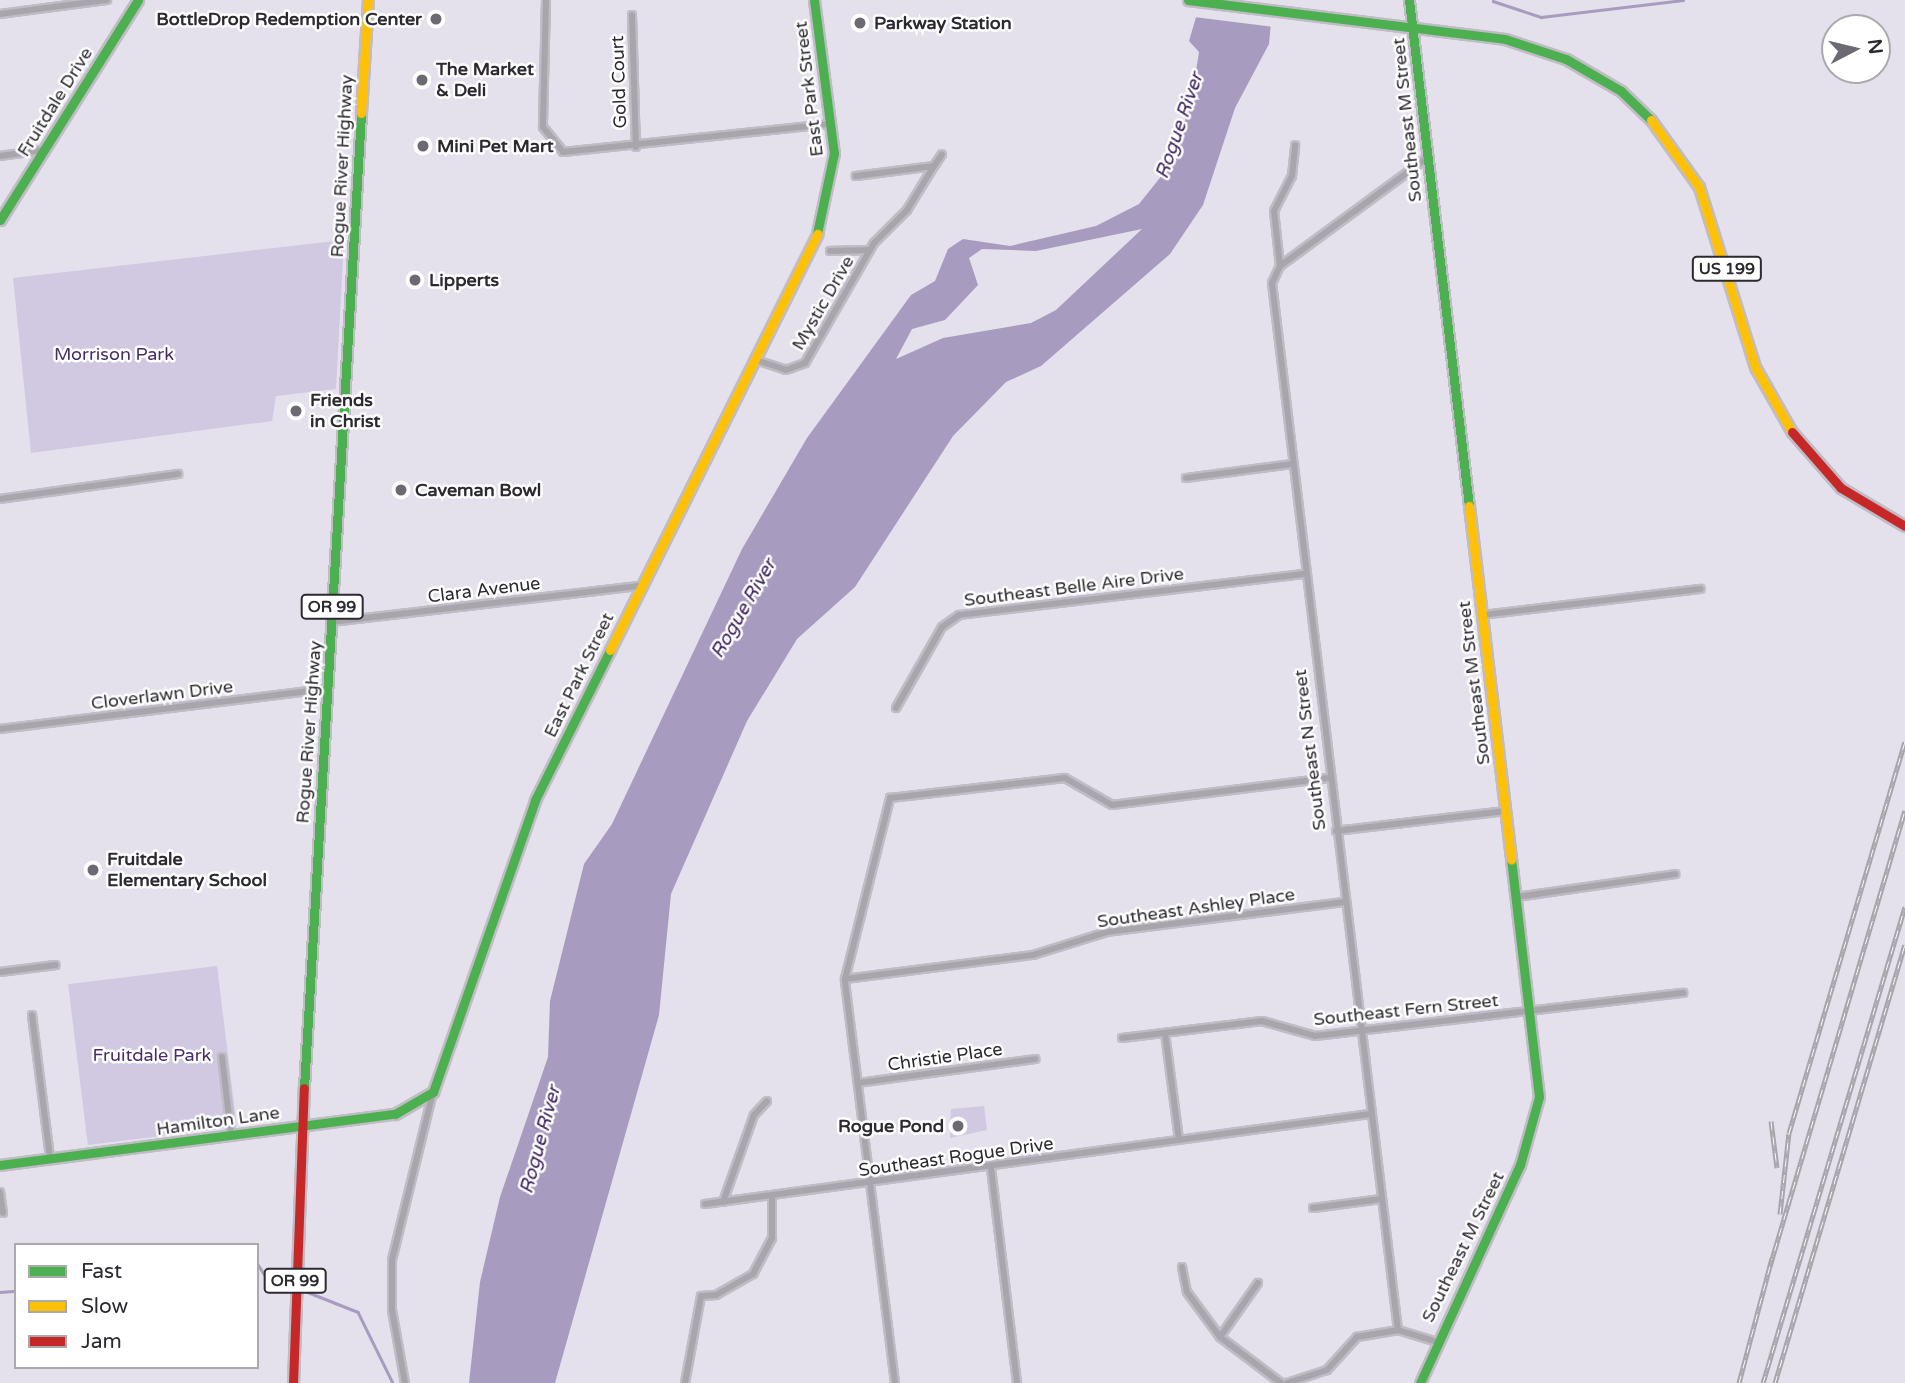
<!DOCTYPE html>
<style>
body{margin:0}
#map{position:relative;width:1905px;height:1383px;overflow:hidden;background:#e4e0ec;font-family:"Varela Round",sans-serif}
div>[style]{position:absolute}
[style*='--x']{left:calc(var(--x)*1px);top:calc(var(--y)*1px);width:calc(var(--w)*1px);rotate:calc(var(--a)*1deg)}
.green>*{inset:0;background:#d1c8e2;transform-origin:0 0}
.water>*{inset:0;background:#a89bc0}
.pier>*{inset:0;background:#e4e0ec}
.stream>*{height:2.5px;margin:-1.25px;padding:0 1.25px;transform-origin:1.25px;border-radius:1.25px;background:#a89bc0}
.roads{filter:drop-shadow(2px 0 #c0bcc6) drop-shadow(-2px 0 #c0bcc6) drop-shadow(0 2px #c0bcc6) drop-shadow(0 -2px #c0bcc6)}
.street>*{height:6px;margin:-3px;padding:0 3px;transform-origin:3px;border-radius:3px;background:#a8a5ad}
.fast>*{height:9px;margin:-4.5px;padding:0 4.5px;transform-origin:4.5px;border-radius:4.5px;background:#4caf50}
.slow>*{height:9px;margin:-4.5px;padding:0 4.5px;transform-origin:4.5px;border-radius:4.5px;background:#ffc107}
.jam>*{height:9px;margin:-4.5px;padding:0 4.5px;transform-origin:4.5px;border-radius:4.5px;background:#c62828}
.rail>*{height:5px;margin-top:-2.5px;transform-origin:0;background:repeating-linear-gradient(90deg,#fff 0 8px,#a8a4ac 0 16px);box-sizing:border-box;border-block:2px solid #a8a4ac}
.dots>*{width:19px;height:19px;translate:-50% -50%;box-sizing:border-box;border:4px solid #fff;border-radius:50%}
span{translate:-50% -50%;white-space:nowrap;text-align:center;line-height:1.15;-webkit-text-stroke:5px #fff;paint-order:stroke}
.shield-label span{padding:2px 5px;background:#fff;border:2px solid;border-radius:5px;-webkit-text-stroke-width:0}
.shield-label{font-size:16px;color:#2c2931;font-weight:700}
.poi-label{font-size:18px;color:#2c2931;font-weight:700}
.right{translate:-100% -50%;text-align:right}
.left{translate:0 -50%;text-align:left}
.street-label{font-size:18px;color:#2c2931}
.park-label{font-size:18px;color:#462d6a}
.water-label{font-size:19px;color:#3b225d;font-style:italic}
.legend{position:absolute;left:14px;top:1243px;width:245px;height:126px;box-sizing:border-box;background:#fff;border:2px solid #aba9ad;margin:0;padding:9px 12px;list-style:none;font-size:21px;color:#2c2931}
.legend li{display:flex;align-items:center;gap:14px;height:35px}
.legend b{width:35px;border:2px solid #aba9ad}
.north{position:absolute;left:1821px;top:14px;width:70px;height:70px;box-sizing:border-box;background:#fff;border:2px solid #aba9ad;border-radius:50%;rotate:83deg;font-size:19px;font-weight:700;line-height:28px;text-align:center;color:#2c2931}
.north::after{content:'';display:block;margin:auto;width:24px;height:32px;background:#6c6972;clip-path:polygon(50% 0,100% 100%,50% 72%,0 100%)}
</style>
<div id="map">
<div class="green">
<i style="clip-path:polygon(344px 240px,336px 389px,276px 396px,272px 421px,31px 453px,13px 278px)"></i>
<i style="left:217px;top:966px;width:162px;height:150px;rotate:83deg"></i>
<i style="clip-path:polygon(984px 1106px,987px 1130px,950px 1138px,951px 1109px)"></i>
</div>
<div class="water">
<i style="clip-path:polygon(evenodd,1201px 0,1273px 0,1269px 44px,1235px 108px,1203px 205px,1170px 254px,1041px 366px,1006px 382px,953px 436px,855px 587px,797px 639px,747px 721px,671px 894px,659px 1015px,555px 1383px,469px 1383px,480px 1282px,500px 1197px,548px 1057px,550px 1001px,584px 864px,612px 824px,742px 549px,807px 438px,911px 295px,935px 281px,948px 249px,963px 239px,1010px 246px,1096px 226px,1139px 204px,1163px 174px,1190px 108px,1199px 52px,1189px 41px,1201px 0,1142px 229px,1056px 310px,1031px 323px,943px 338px,896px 359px,912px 329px,945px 320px,978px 285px,969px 258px,982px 249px,1036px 251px,1142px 229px)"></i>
</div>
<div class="pier">
<i style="clip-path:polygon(1197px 0,1277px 0,1274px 27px,1194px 17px)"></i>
</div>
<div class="stream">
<i style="--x:1493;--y:1;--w:51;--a:18.4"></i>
<i style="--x:1541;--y:17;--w:143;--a:-6.8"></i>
<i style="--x:257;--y:1263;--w:27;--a:57"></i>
<i style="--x:272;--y:1286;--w:21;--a:8"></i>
<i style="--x:300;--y:1289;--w:62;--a:21.6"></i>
<i style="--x:358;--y:1312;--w:79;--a:63.8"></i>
<i style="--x:0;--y:1292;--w:16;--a:-4"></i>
</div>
<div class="roads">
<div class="street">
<i style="--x:546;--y:0;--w:127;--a:91.4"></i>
<i style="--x:543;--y:127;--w:32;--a:51"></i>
<i style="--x:563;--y:152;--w:269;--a:-6"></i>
<i style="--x:0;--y:14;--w:108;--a:-7.5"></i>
<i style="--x:632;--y:15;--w:132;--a:88.3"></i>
<i style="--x:0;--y:156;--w:44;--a:-7.8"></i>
<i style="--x:1427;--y:158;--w:182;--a:143.7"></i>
<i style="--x:1280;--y:266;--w:19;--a:115"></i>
<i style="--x:1272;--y:283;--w:1055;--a:83.14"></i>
<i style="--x:1398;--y:1330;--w:38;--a:17"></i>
<i style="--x:934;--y:166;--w:14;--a:-56"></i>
<i style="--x:830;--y:251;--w:40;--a:-1.4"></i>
<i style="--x:1280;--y:266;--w:55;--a:-96.2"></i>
<i style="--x:1274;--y:211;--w:39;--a:-63"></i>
<i style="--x:1292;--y:176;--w:31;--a:-84"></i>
<i style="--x:759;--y:361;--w:28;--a:18"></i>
<i style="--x:786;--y:370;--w:20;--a:-20"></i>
<i style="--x:805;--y:363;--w:138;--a:-60.1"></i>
<i style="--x:874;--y:243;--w:47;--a:-45"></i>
<i style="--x:907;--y:210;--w:52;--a:-58.5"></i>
<i style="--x:934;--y:166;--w:79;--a:172.7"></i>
<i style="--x:1186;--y:478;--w:108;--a:-7.5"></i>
<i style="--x:0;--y:499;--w:180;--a:-8"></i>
<i style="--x:1482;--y:615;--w:220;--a:-6.8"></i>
<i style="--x:332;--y:622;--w:310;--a:-6.7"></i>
<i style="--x:896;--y:708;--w:93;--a:-60.4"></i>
<i style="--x:942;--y:627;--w:21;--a:-35"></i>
<i style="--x:959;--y:615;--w:348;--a:-6.8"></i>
<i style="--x:0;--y:729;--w:329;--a:-7"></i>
<i style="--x:1336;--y:831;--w:170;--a:-6.7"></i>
<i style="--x:1516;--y:897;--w:161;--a:-8.2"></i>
<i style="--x:0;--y:972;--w:56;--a:-7.1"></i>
<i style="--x:845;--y:979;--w:190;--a:-7.3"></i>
<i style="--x:1033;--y:955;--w:77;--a:-17.3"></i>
<i style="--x:1107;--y:932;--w:240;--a:-7.2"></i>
<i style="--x:32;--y:1015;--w:144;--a:82.8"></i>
<i style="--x:1165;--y:1033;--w:108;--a:82.5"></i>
<i style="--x:1122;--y:1038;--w:141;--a:-6.9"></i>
<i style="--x:1262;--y:1021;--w:55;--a:15.8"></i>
<i style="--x:1315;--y:1036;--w:371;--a:-6.7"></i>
<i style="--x:222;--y:1057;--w:79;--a:83.4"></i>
<i style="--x:858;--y:1083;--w:179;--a:-7.7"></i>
<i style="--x:991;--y:1168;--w:217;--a:83.1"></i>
<i style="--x:0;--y:1192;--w:21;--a:82"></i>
<i style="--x:723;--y:1202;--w:92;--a:-70.4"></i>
<i style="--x:754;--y:1115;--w:19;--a:-47"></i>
<i style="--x:705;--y:1204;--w:671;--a:-7.71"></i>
<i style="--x:1313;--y:1208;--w:69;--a:-7.5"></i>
<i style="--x:1182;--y:1267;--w:25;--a:79"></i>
<i style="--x:1187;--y:1292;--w:56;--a:53.7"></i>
<i style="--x:1220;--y:1337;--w:76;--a:37"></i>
<i style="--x:1220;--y:1337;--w:66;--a:-54.9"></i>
<i style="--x:405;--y:1383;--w:74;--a:-100.1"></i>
<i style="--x:392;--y:1310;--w:50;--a:-90"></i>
<i style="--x:392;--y:1260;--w:173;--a:-76.3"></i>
<i style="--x:685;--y:1383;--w:88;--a:-79.6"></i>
<i style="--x:701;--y:1296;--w:15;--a:-4"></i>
<i style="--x:716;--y:1295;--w:43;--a:-29.6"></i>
<i style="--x:753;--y:1274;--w:41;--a:-62.2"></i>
<i style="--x:772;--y:1238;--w:42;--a:-90"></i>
<i style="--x:895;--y:1383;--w:407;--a:-97.1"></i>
<i style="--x:845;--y:979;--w:187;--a:-76"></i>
<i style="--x:890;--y:798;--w:176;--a:-6.5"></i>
<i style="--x:1065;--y:778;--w:54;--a:29.9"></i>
<i style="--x:1112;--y:805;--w:220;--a:-7.1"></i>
<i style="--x:1287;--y:1383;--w:42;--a:-18"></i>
<i style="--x:1327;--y:1370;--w:45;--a:-47.7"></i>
<i style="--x:1357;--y:1337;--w:42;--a:-9.7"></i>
</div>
<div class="fast">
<i style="--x:814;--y:0;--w:154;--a:82.6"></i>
<i style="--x:834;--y:153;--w:83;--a:101.9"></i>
<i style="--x:1188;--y:0;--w:319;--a:7"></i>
<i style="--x:1505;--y:39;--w:64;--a:18.2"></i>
<i style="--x:1566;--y:59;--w:64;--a:30.2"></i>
<i style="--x:1621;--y:91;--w:42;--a:44"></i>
<i style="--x:1409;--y:0;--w:510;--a:83.24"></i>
<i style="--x:0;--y:220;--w:260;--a:-57.9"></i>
<i style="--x:304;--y:1088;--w:977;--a:-86.65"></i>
<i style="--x:0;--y:1165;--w:398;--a:-7.4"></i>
<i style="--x:395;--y:1114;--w:44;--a:-30.1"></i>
<i style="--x:433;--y:1092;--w:309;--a:-70.7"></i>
<i style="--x:535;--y:800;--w:168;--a:-63.4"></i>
<i style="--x:1420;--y:1383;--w:240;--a:-65.4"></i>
<i style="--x:1520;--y:1165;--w:71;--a:-74.4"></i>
<i style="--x:1539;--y:1097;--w:239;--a:-96.7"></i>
</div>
<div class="slow">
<i style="--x:361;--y:113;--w:113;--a:-86.5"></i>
<i style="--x:1651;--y:120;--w:82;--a:54.4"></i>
<i style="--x:1699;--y:187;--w:189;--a:72.7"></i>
<i style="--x:1755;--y:367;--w:75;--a:60.4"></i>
<i style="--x:1469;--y:506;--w:356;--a:83.2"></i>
<i style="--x:610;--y:650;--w:465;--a:-63.5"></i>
</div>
<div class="jam">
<i style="--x:1792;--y:432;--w:74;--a:48.8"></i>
<i style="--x:1841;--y:488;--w:74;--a:30.7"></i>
<i style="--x:293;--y:1383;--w:295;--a:-87.9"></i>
</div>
</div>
<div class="rail">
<i style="--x:1771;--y:1121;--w:47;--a:82.7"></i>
<i style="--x:1780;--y:1214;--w:81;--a:-83.7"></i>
<i style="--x:1789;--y:1133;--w:408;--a:-73.5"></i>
<i style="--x:1770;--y:1266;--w:475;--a:-73.5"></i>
<i style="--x:1739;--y:1383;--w:129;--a:-75.2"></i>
<i style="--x:1763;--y:1383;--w:497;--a:-73.4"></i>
<i style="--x:1775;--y:1383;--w:457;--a:-73.5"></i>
</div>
<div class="dots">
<i style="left:436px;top:19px;background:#6c6972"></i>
<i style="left:860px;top:23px;background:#6c6972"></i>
<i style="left:422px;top:80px;background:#6c6972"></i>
<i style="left:423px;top:146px;background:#6c6972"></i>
<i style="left:415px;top:280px;background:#6c6972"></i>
<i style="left:296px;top:411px;background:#6c6972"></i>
<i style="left:401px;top:490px;background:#6c6972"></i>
<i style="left:93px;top:870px;background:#6c6972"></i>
<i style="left:958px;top:1126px;background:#6c6972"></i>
</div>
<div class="shield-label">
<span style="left:1727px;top:269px">US 199</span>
<span style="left:332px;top:607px">OR 99</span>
<span style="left:295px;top:1281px">OR 99</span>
</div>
<div class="poi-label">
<span class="right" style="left:422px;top:19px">BottleDrop Redemption Center</span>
<span class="left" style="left:874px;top:23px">Parkway Station</span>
<span class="left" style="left:436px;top:80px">The Market<br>&amp; Deli</span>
<span class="left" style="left:437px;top:146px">Mini Pet Mart</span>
<span class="left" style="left:429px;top:280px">Lipperts</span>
<span class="left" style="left:310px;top:411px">Friends<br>in Christ</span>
<span class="left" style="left:415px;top:490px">Caveman Bowl</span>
<span class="left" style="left:107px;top:870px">Fruitdale<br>Elementary School</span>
<span class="right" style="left:944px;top:1126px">Rogue Pond</span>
</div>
<div class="street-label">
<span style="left:619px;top:82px;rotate:-92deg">Gold Court</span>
<span style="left:809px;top:89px;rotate:-97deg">East Park Street</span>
<span style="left:55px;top:102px;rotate:-58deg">Fruitdale Drive</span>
<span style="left:1407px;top:120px;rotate:-96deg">Southeast M Street</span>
<span style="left:342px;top:166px;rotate:-87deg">Rogue River Highway</span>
<span style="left:823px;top:303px;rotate:-60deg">Mystic Drive</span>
<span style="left:1074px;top:587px;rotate:-7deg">Southeast Belle Aire Drive</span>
<span style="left:484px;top:590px;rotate:-7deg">Clara Avenue</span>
<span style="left:579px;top:675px;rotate:-64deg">East Park Street</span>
<span style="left:1474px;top:683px;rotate:-97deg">Southeast M Street</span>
<span style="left:162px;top:695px;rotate:-7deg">Cloverlawn Drive</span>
<span style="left:309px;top:732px;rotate:-86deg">Rogue River Highway</span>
<span style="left:1310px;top:750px;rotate:-97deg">Southeast N Street</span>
<span style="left:1196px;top:908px;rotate:-8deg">Southeast Ashley Place</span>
<span style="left:1406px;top:1010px;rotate:-6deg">Southeast Fern Street</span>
<span style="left:945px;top:1057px;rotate:-8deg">Christie Place</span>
<span style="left:218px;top:1121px;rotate:-8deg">Hamilton Lane</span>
<span style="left:956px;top:1157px;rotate:-8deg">Southeast Rogue Drive</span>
<span style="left:1463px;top:1247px;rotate:-64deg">Southeast M Street</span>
</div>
<div class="park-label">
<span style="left:114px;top:354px">Morrison Park</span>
<span style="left:152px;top:1055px">Fruitdale Park</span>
</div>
<div class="water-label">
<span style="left:1180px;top:126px;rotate:-71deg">Rogue River</span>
<span style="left:744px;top:609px;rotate:-60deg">Rogue River</span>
<span style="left:541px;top:1140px;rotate:-75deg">Rogue River</span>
</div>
<ul class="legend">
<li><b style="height:9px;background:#4caf50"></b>Fast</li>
<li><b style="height:9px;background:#ffc107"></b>Slow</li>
<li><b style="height:9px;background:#c62828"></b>Jam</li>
</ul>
<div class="north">N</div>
</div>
